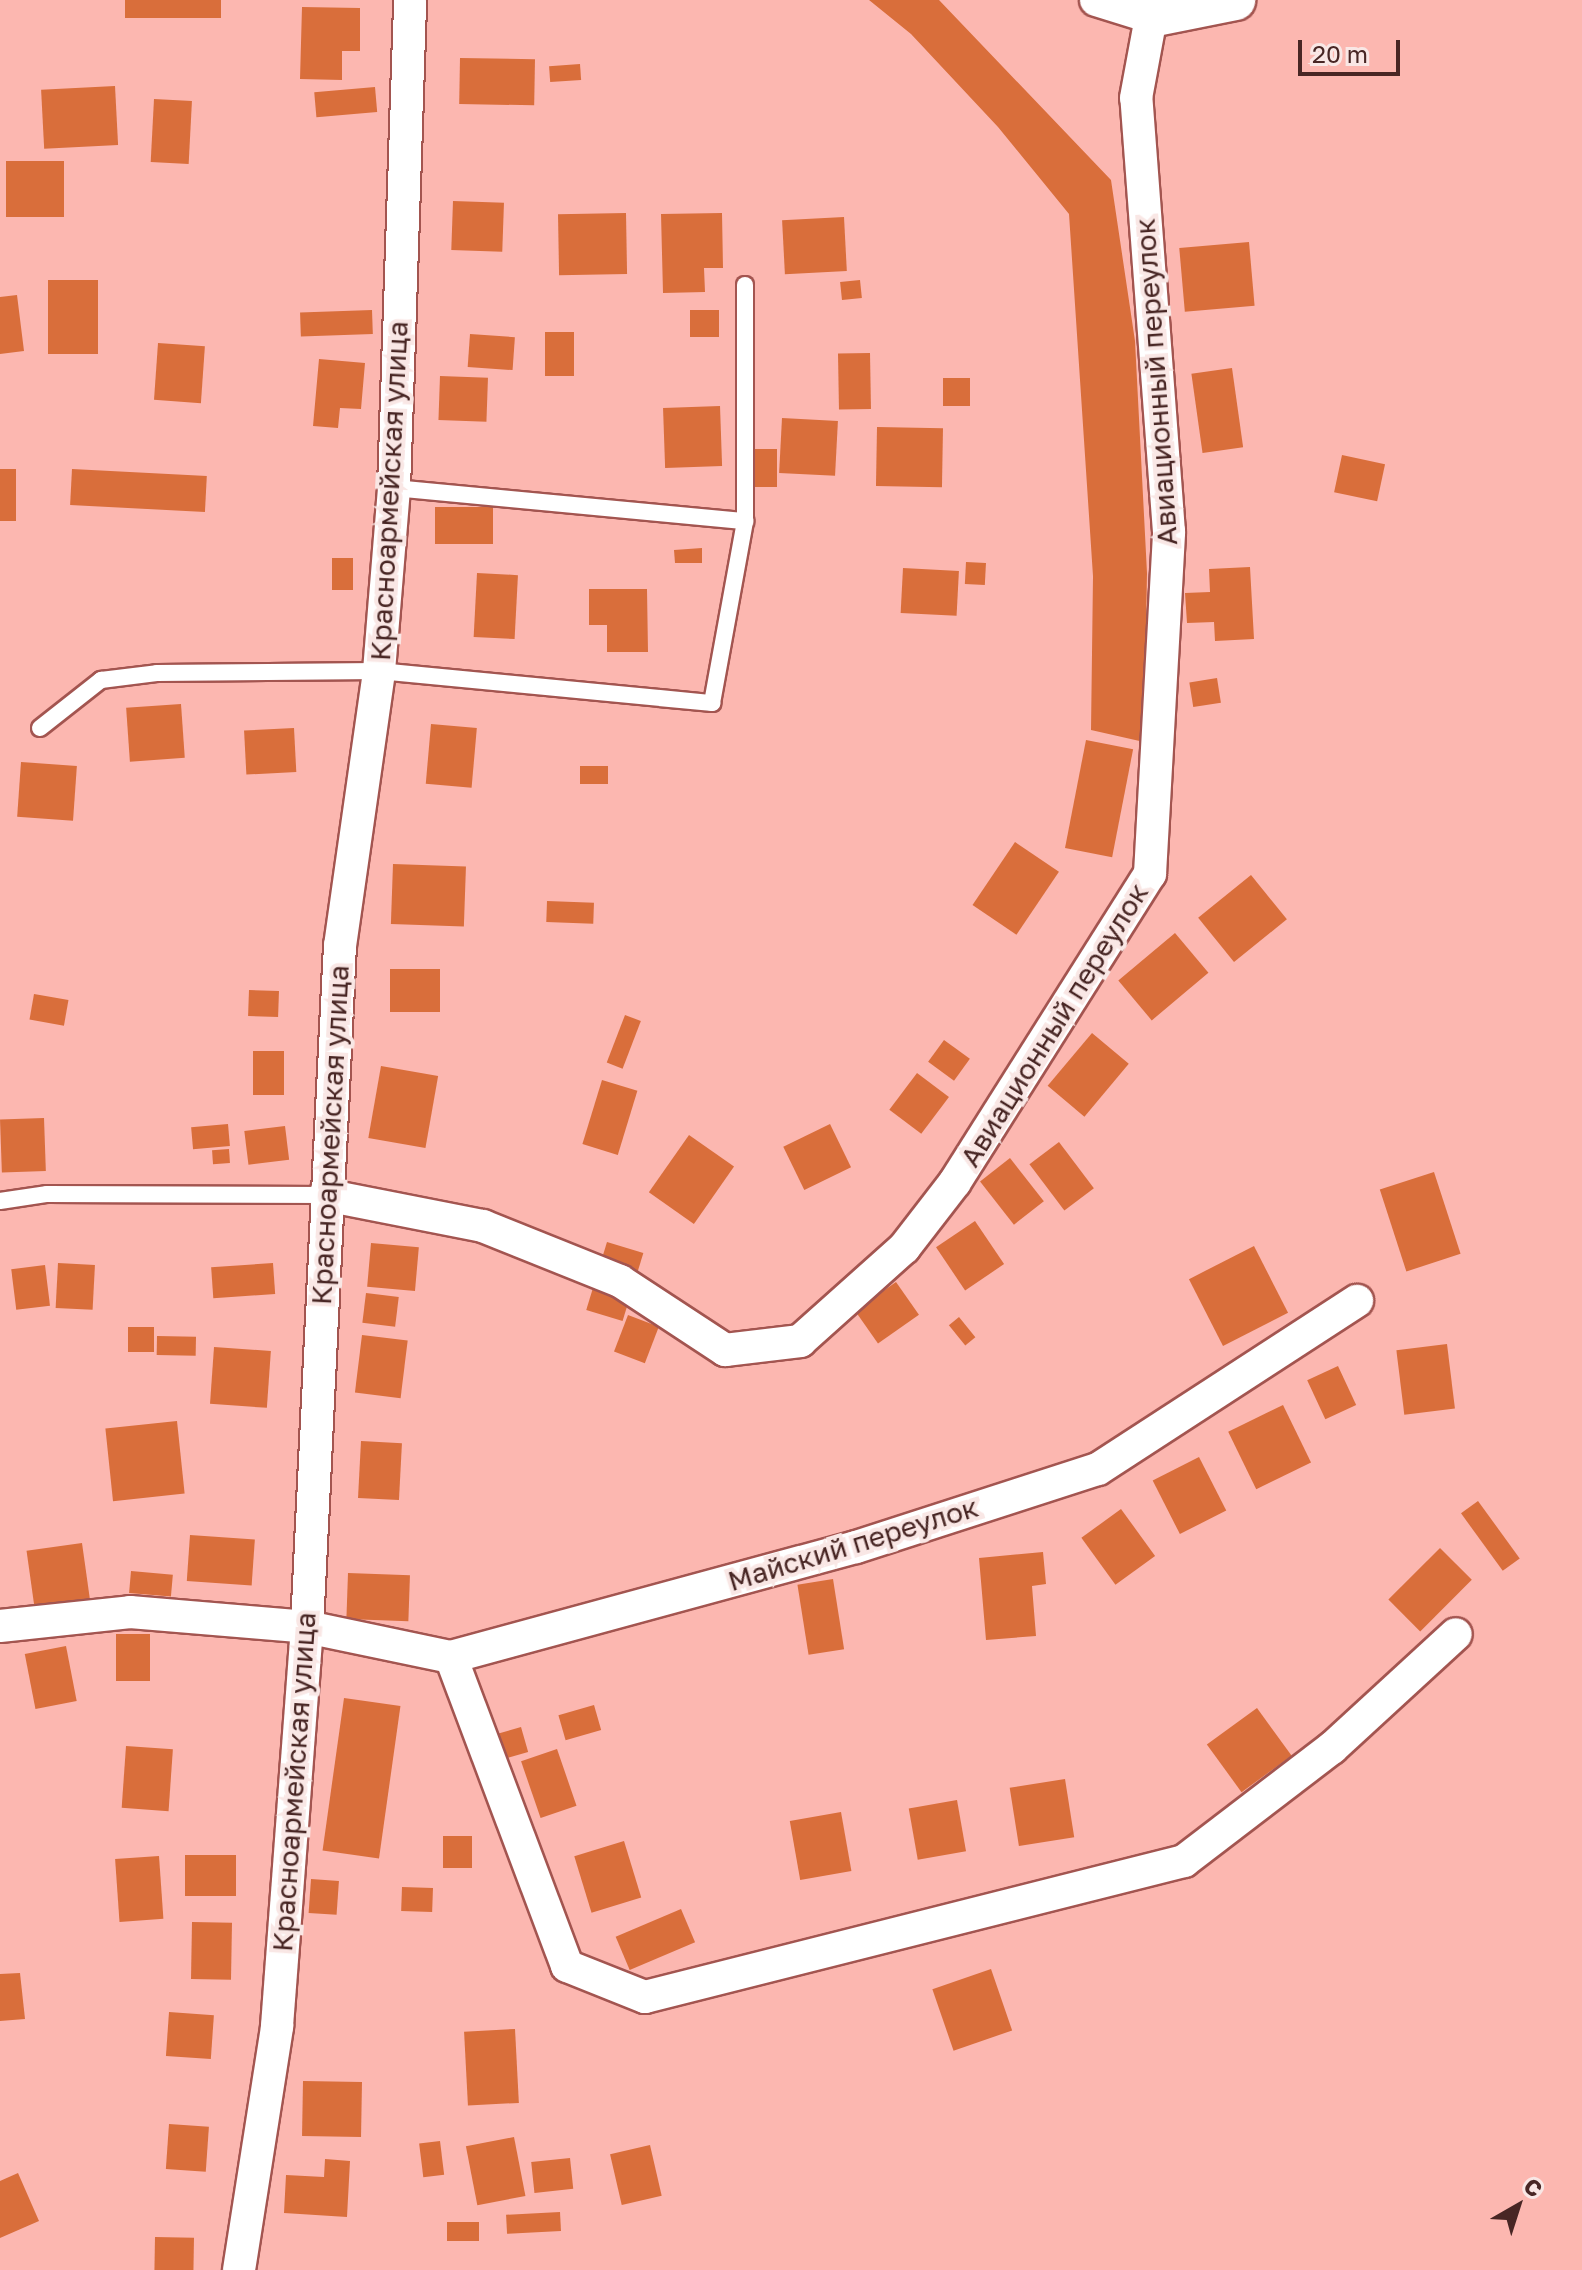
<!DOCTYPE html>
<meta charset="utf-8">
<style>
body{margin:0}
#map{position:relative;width:1582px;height:2270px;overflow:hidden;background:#fcb7b0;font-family:"Golos Text",sans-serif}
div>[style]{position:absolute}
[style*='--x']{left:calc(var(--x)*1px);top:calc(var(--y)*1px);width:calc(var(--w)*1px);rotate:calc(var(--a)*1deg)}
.building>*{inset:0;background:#d96e3b;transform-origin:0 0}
.roads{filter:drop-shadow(2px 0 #a35550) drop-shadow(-2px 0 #a35550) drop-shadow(0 2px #a35550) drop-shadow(0 -2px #a35550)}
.service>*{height:16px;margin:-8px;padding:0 8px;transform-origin:8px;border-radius:8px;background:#fff}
.minor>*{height:32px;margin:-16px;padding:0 16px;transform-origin:16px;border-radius:16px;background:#fff}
.tertiary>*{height:40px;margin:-20px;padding:0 20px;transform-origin:20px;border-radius:20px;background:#fff}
span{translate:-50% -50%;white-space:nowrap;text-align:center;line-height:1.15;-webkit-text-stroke:8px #f9e7e5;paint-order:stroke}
.street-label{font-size:28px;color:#482624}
.north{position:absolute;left:1478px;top:2166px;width:80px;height:80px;-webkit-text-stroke:6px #f9e7e5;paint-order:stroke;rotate:39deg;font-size:22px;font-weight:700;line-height:32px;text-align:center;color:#482624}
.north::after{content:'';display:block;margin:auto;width:28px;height:36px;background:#482624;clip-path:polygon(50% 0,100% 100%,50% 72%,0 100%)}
.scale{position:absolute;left:1298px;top:40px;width:102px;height:36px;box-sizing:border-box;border:4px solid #482624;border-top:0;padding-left:10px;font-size:24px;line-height:28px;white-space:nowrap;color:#482624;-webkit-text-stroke:6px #f9e7e5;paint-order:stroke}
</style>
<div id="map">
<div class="building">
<i style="left:125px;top:0;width:96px;height:18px"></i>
<i style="clip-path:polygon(869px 0,939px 0,1111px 180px,1135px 341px,1147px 573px,1144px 742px,1091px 730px,1093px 576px,1069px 214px,998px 127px,911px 34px)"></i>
<i style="clip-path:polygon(302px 7px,360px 8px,360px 51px,342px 51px,342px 80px,300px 79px)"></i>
<i style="left:460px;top:58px;width:75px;height:46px;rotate:1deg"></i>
<i style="left:580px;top:64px;width:16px;height:31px;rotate:86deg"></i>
<i style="left:115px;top:86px;width:59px;height:74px;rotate:87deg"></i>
<i style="left:375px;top:87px;width:25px;height:61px;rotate:85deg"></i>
<i style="left:154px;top:99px;width:38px;height:63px;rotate:3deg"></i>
<i style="left:6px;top:161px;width:58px;height:56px"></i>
<i style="left:453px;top:201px;width:51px;height:49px;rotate:2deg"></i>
<i style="left:626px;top:213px;width:61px;height:68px;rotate:89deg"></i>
<i style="clip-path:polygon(722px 213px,723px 268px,704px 268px,705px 292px,663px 293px,661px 214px)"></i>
<i style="left:844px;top:217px;width:54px;height:62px;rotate:87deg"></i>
<i style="left:1249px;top:242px;width:64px;height:70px;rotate:85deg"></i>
<i style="left:98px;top:280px;width:74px;height:50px;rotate:90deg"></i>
<i style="left:860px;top:280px;width:18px;height:20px;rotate:84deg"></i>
<i style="clip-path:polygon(17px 295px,24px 351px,0 354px,0 297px)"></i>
<i style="left:372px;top:310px;width:24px;height:72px;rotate:88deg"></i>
<i style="left:690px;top:310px;width:29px;height:27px"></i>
<i style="left:545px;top:332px;width:29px;height:44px"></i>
<i style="left:470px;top:334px;width:45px;height:33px;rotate:4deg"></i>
<i style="left:158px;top:343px;width:47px;height:57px;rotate:4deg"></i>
<i style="left:870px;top:353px;width:56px;height:32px;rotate:89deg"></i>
<i style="clip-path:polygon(319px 359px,365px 363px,361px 409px,340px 408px,338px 428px,313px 426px)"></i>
<i style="left:1232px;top:368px;width:80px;height:41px;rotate:82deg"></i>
<i style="left:440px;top:376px;width:48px;height:44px;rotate:2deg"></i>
<i style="left:943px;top:378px;width:27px;height:28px"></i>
<i style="left:720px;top:406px;width:60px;height:57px;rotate:88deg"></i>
<i style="left:782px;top:418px;width:56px;height:55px;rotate:3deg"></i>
<i style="left:877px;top:427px;width:66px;height:59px;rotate:1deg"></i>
<i style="left:755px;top:449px;width:22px;height:38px"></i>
<i style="left:1342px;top:455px;width:44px;height:38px;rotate:12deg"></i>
<i style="left:0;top:469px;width:16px;height:52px"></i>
<i style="left:72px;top:469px;width:135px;height:36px;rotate:3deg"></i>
<i style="left:435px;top:507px;width:58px;height:37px"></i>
<i style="clip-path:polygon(702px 548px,702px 563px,675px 563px,674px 550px)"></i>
<i style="left:332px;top:558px;width:21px;height:32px"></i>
<i style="left:966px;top:562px;width:20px;height:22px;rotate:3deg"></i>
<i style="clip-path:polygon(1250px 567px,1254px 639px,1215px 641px,1214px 622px,1187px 623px,1185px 593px,1210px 592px,1209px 569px)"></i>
<i style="left:903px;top:568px;width:56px;height:45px;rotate:3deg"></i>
<i style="left:477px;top:573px;width:41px;height:64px;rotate:3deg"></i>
<i style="clip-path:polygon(589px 589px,647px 589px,648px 652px,607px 652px,607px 625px,589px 625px)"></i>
<i style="left:1217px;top:678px;width:25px;height:28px;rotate:81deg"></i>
<i style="left:181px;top:704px;width:54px;height:55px;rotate:86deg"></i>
<i style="left:431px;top:724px;width:46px;height:60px;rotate:5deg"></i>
<i style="left:294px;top:728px;width:44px;height:50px;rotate:87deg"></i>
<i style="left:1086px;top:740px;width:48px;height:110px;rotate:11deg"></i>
<i style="left:21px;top:762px;width:56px;height:55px;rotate:4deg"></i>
<i style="left:580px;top:766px;width:28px;height:18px"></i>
<i style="left:1015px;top:842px;width:53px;height:76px;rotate:34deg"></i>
<i style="left:393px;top:864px;width:73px;height:60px;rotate:2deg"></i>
<i style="left:1251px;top:875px;width:57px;height:68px;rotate:51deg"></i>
<i style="left:547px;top:901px;width:47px;height:21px;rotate:2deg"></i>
<i style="left:1175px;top:933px;width:52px;height:74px;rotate:50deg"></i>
<i style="left:390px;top:969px;width:50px;height:43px"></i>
<i style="left:249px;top:990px;width:30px;height:26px;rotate:2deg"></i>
<i style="left:34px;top:994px;width:35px;height:26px;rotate:10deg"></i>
<i style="left:625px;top:1015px;width:17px;height:51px;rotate:21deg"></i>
<i style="left:1092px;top:1033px;width:48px;height:69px;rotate:40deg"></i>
<i style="left:944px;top:1040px;width:32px;height:27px;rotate:36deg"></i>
<i style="left:253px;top:1051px;width:31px;height:44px"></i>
<i style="left:381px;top:1066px;width:58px;height:73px;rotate:10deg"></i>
<i style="left:917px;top:1073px;width:40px;height:46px;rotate:37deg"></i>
<i style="left:602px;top:1080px;width:37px;height:67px;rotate:17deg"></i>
<i style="left:44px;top:1118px;width:53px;height:44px;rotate:88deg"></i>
<i style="left:228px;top:1124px;width:22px;height:37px;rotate:85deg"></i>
<i style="left:830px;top:1124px;width:48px;height:52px;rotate:64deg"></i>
<i style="left:285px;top:1126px;width:34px;height:41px;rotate:83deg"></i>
<i style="left:689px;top:1135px;width:55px;height:70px;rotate:35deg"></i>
<i style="left:1059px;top:1142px;width:58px;height:37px;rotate:53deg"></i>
<i style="left:229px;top:1149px;width:14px;height:17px;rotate:86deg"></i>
<i style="left:1010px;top:1158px;width:55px;height:38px;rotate:52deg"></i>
<i style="left:1434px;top:1172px;width:86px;height:57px;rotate:72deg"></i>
<i style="left:975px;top:1221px;width:52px;height:47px;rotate:56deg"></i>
<i style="left:607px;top:1242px;width:38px;height:71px;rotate:17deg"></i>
<i style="left:371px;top:1243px;width:48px;height:44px;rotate:5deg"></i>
<i style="left:1254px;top:1246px;width:75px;height:73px;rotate:63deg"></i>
<i style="left:58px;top:1263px;width:37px;height:45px;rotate:3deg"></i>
<i style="left:273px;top:1263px;width:31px;height:62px;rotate:86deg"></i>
<i style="left:45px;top:1265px;width:41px;height:34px;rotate:83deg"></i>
<i style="left:896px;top:1282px;width:40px;height:50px;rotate:55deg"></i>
<i style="left:366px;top:1293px;width:33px;height:30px;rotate:7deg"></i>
<i style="left:628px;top:1315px;width:33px;height:39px;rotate:21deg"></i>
<i style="left:959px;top:1317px;width:26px;height:13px;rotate:51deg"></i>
<i style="left:128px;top:1327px;width:26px;height:25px"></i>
<i style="left:362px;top:1335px;width:46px;height:58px;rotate:7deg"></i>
<i style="left:157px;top:1336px;width:39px;height:19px;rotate:1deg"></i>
<i style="left:1447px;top:1344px;width:65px;height:51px;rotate:83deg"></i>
<i style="left:214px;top:1347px;width:57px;height:57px;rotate:4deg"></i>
<i style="left:1338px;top:1366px;width:43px;height:34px;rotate:65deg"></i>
<i style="left:1283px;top:1405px;width:64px;height:61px;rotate:64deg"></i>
<i style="left:177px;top:1421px;width:73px;height:72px;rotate:84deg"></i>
<i style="left:361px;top:1441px;width:41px;height:57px;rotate:3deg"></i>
<i style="left:1199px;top:1457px;width:60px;height:52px;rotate:63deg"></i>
<i style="left:1478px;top:1501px;width:71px;height:21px;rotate:54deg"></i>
<i style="left:1121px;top:1509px;width:58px;height:49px;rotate:54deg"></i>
<i style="left:190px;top:1535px;width:65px;height:46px;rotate:4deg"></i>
<i style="left:82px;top:1543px;width:60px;height:56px;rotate:82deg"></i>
<i style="left:1440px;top:1548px;width:45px;height:73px;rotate:45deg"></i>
<i style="clip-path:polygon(1043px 1552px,1046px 1584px,1032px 1586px,1036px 1636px,986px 1640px,979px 1558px)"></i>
<i style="left:131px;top:1571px;width:42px;height:22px;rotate:5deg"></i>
<i style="left:348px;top:1573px;width:62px;height:46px;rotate:2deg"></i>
<i style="left:833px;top:1579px;width:71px;height:36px;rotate:81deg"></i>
<i style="left:116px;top:1634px;width:34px;height:47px"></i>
<i style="left:66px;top:1646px;width:56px;height:42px;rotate:79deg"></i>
<i style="left:344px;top:1698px;width:57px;height:154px;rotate:8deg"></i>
<i style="left:594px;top:1705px;width:26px;height:37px;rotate:74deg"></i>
<i style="left:1257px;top:1708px;width:59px;height:62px;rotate:54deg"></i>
<i style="left:521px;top:1727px;width:26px;height:27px;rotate:74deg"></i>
<i style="left:126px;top:1746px;width:47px;height:62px;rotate:4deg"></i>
<i style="left:557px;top:1749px;width:60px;height:38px;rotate:71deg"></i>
<i style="left:1065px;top:1779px;width:59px;height:56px;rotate:81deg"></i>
<i style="left:957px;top:1800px;width:52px;height:49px;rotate:80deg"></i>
<i style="left:841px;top:1812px;width:60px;height:52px;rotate:80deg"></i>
<i style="left:472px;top:1836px;width:32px;height:29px;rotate:90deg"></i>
<i style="left:624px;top:1841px;width:59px;height:52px;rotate:73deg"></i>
<i style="left:185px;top:1855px;width:51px;height:41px"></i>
<i style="left:159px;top:1856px;width:63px;height:44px;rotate:86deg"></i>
<i style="left:311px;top:1879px;width:28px;height:34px;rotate:4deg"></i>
<i style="left:402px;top:1887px;width:31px;height:24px;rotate:2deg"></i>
<i style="left:681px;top:1909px;width:36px;height:71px;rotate:67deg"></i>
<i style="left:192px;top:1922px;width:40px;height:57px;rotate:1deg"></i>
<i style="left:991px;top:1969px;width:65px;height:62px;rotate:71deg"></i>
<i style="clip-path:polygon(20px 1973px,25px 2019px,0 2021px,0 1974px)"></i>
<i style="left:169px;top:2012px;width:45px;height:44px;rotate:4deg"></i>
<i style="left:515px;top:2029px;width:74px;height:51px;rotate:87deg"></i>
<i style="left:303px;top:2081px;width:59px;height:55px;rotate:1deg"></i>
<i style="left:169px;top:2124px;width:40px;height:45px;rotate:4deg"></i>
<i style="left:514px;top:2137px;width:60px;height:49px;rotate:79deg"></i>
<i style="left:440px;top:2141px;width:34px;height:21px;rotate:83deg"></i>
<i style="left:650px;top:2145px;width:52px;height:41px;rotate:77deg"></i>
<i style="left:570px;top:2158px;width:31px;height:39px;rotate:84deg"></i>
<i style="clip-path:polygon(325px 2159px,350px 2161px,347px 2217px,284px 2213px,286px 2175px,324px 2177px)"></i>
<i style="clip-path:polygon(18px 2173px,39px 2221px,0 2238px,0 2181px)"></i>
<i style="left:560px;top:2212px;width:19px;height:54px;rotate:87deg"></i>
<i style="left:447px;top:2222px;width:32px;height:19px"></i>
<i style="left:155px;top:2237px;width:39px;height:33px;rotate:1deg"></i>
</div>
<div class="roads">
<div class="service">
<i style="--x:394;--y:488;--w:353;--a:5.4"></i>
<i style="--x:40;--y:728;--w:78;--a:-38.2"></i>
<i style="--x:101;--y:680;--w:56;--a:-7.1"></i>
<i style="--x:157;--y:673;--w:222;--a:-0.5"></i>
<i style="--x:379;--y:671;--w:335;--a:5.5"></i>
<i style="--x:712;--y:703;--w:185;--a:-79.7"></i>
<i style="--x:745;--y:521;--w:236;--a:-90"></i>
<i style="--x:0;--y:1201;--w:48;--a:-8.5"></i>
<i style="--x:47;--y:1194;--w:278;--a:0.2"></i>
</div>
<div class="minor">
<i style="--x:1096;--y:0;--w:58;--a:17.2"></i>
<i style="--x:325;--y:1195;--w:161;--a:11.1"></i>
<i style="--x:483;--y:1226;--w:148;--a:21.9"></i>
<i style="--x:620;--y:1281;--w:126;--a:33.3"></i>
<i style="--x:725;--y:1350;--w:76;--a:-6.8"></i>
<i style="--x:800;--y:1341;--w:140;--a:-41.8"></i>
<i style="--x:904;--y:1248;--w:83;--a:-52.3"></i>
<i style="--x:955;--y:1182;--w:365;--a:-57.7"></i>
<i style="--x:1150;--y:874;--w:343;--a:-86.8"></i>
<i style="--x:1169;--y:532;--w:435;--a:-94.3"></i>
<i style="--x:1136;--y:98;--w:82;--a:-79.5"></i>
<i style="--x:1151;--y:17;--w:23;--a:-49"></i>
<i style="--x:0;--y:1626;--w:131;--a:-6.1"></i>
<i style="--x:130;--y:1612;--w:178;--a:4.8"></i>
<i style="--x:307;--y:1627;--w:147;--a:11.8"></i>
<i style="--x:451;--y:1657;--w:420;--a:-15.2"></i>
<i style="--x:856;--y:1547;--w:254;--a:-17.9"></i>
<i style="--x:1098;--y:1469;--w:309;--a:-33"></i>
<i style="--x:451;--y:1657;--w:330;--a:69.4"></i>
<i style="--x:567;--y:1966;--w:84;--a:21.7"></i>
<i style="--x:645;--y:1997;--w:556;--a:-14.16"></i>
<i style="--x:1184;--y:1861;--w:186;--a:-37.4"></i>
<i style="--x:1332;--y:1748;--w:168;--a:-42.6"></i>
<i style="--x:239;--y:2270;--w:247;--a:-81.1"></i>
<i style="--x:277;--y:2026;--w:400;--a:-85.7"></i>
<i style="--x:307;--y:1627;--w:682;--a:-87.23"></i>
<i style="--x:340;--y:946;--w:278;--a:-81.9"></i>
<i style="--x:379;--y:671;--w:184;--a:-85.3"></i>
<i style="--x:394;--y:488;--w:488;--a:-88.1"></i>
</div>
<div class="tertiary">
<i style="--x:1151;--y:17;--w:86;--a:-11.4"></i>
</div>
</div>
<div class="street-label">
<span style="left:1156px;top:382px;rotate:-94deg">Авиационный переулок</span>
<span style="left:389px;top:491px;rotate:-87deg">Красноармейская улица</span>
<span style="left:1054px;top:1025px;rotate:-58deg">Авиационный переулок</span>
<span style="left:330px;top:1135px;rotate:-87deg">Красноармейская улица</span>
<span style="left:853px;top:1544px;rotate:-17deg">Майский переулок</span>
<span style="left:294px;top:1782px;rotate:-86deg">Красноармейская улица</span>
</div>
<div class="north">С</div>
<div class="scale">20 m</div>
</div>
